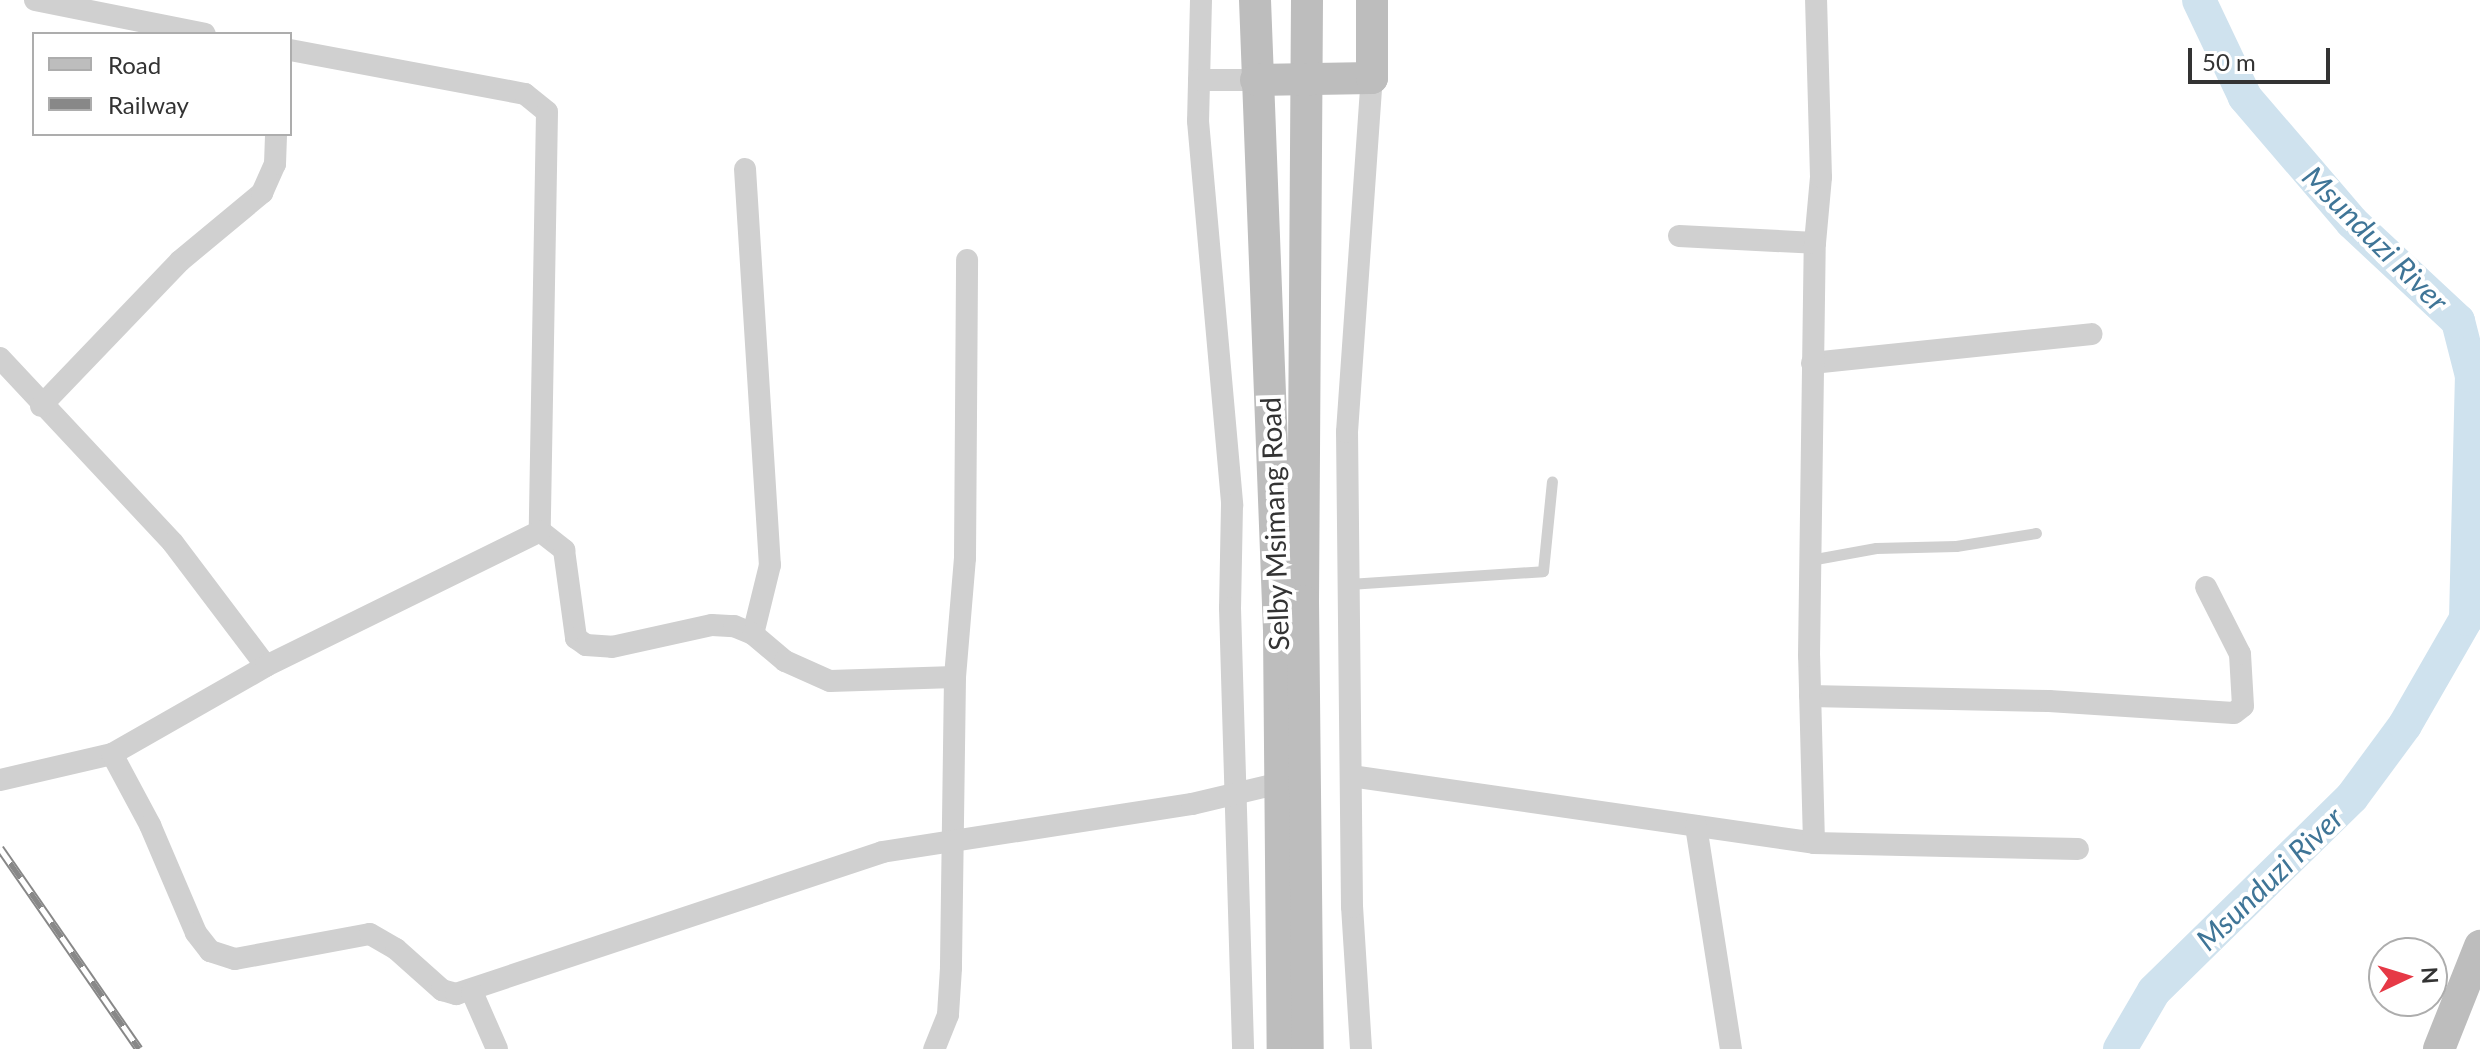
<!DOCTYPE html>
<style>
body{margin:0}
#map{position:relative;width:2480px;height:1049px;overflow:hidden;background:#fff;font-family:Lato,sans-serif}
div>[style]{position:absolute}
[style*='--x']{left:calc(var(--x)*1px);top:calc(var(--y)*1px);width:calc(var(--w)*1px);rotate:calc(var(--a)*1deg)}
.river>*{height:34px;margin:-17px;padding:0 17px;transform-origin:17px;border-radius:17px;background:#cfe2ee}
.lane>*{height:11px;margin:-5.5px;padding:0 5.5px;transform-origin:5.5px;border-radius:5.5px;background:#d0d0d0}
.street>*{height:22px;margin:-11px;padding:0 11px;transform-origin:11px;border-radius:11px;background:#d0d0d0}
.secondary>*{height:32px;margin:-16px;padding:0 16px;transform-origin:16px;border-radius:16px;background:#bdbdbd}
.rail>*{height:9px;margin-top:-4.5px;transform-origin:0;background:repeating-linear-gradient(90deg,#fff 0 18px,#888 0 36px);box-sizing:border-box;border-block:2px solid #888}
span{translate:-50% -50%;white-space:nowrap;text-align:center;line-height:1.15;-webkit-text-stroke:8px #fff;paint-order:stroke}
.street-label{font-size:28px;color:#333}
.water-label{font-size:30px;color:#3f7597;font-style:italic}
.legend{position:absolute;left:32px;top:32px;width:260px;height:104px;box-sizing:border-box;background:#fff;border:2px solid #adadad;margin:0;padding:10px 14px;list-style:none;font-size:24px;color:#333}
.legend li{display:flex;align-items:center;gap:16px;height:40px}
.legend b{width:40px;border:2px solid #adadad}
.north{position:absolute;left:2368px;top:937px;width:80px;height:80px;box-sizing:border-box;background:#fff;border:2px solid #adadad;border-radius:50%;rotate:86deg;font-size:22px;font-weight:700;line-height:32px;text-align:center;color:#333}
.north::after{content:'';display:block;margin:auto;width:28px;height:36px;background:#e63946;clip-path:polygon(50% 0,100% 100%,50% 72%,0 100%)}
.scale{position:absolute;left:2188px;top:48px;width:142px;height:36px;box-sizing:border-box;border:4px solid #333;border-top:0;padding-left:10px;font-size:24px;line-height:28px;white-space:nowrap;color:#333;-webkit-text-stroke:6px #fff;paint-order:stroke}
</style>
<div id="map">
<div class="river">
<i style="--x:2120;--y:1049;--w:67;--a:-59.6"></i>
<i style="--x:2154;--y:991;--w:277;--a:-44.4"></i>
<i style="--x:2352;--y:797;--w:89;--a:-53.6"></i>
<i style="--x:2405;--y:725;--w:122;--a:-60.1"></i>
<i style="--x:2466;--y:619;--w:243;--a:-88.6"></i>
<i style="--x:2472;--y:376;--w:57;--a:-104.3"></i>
<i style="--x:2458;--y:321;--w:145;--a:-137"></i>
<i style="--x:2352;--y:222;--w:165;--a:-130.6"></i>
<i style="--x:2245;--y:97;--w:107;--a:-115.4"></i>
</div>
<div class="lane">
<i style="--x:1810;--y:560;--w:67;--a:-10.3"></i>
<i style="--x:1876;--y:548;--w:80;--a:-1.4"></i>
<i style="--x:1956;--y:546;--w:81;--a:-9.2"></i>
<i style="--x:1349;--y:584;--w:194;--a:-3.8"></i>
<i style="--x:1543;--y:571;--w:90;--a:-84.3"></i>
</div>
<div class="street">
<i style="--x:35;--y:0;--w:173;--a:11.3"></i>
<i style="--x:1201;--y:0;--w:121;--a:91.4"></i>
<i style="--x:1198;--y:121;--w:386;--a:84.9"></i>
<i style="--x:1232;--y:505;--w:103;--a:91.1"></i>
<i style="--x:1230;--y:608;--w:441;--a:88.3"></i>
<i style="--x:290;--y:50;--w:239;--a:10.6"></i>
<i style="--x:525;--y:94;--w:28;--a:39"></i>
<i style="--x:547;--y:112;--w:419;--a:91"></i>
<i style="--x:1199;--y:80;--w:57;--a:0"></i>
<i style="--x:745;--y:169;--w:397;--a:86.4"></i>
<i style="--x:770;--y:565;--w:71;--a:103.8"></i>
<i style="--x:1679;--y:236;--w:136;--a:2.9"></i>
<i style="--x:0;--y:358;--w:253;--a:46.9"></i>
<i style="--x:173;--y:543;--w:154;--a:52.9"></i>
<i style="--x:1812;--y:363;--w:281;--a:-5.9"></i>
<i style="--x:41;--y:406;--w:201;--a:-46.2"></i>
<i style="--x:180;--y:261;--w:107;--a:-39.7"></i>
<i style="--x:262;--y:193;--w:32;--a:-66"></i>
<i style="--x:275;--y:164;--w:30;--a:-88"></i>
<i style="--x:540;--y:531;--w:31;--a:38"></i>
<i style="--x:564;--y:550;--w:89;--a:82.2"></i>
<i style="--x:576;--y:638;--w:12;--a:35"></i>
<i style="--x:586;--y:645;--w:26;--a:4"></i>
<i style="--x:612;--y:647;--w:102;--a:-12.4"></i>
<i style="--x:712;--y:625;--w:22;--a:3"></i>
<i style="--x:734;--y:626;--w:21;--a:23"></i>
<i style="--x:753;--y:634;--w:42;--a:40.2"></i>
<i style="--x:785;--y:661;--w:49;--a:24"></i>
<i style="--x:830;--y:681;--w:125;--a:-1.8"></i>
<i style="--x:955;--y:677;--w:291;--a:90.8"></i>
<i style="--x:951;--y:968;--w:47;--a:93.7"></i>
<i style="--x:948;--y:1015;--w:37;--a:112"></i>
<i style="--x:955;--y:677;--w:119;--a:-85.2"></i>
<i style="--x:965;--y:558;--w:298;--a:-89.6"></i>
<i style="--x:1810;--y:696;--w:239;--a:1.2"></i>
<i style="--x:2049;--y:701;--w:185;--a:3.7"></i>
<i style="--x:2234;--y:713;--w:11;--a:-38"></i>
<i style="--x:2243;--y:706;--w:52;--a:-93.3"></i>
<i style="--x:2240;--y:654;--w:75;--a:-116.9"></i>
<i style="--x:112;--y:754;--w:81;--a:61.8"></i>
<i style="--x:150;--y:825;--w:117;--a:66.9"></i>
<i style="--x:196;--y:933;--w:23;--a:52"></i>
<i style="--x:210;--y:951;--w:26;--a:18"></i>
<i style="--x:235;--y:959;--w:137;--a:-10.5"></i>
<i style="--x:370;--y:934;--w:30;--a:30"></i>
<i style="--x:396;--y:949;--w:62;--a:41.7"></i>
<i style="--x:442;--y:990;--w:15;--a:16"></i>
<i style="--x:456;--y:994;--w:449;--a:-18.4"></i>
<i style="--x:882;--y:852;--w:314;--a:-8.8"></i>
<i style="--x:1192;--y:804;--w:90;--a:-13.4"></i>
<i style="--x:1351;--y:776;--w:468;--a:8.2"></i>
<i style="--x:1814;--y:843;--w:264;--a:1.3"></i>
<i style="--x:0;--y:780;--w:115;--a:-13.1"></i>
<i style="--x:112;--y:754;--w:177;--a:-29.7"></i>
<i style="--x:266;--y:666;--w:305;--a:-26.2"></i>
<i style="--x:1696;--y:826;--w:226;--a:81.1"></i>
<i style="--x:1814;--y:843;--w:187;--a:-91.5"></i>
<i style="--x:1809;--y:656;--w:413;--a:-89.2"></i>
<i style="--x:1815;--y:243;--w:66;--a:-84.8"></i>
<i style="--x:1821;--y:177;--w:177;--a:-91.6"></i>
<i style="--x:472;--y:992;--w:62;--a:66.3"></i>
<i style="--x:1361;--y:1049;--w:142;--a:-93.6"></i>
<i style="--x:1352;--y:907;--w:475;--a:-90.6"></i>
<i style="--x:1347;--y:432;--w:355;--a:-86"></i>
</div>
<div class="secondary">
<i style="--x:1255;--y:0;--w:630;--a:87.82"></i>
<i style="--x:1279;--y:630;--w:419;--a:89.5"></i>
<i style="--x:1307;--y:0;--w:601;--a:90.38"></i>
<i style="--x:1303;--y:601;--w:448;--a:89.4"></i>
<i style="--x:1256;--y:80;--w:116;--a:-1"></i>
<i style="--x:1372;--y:78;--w:78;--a:-90"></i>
<i style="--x:2439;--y:1049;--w:111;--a:-68.3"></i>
</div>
<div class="rail">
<i style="--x:0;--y:848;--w:244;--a:55.3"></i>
</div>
<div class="street-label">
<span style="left:1274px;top:524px;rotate:-92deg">Selby Msimang Road</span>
</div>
<div class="water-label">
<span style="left:2376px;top:238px;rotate:45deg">Msunduzi River</span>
<span style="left:2269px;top:878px;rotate:-44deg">Msunduzi River</span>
</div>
<ul class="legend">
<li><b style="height:10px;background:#bdbdbd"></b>Road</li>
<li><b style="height:10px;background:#888"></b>Railway</li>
</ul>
<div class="north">N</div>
<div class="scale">50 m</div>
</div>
